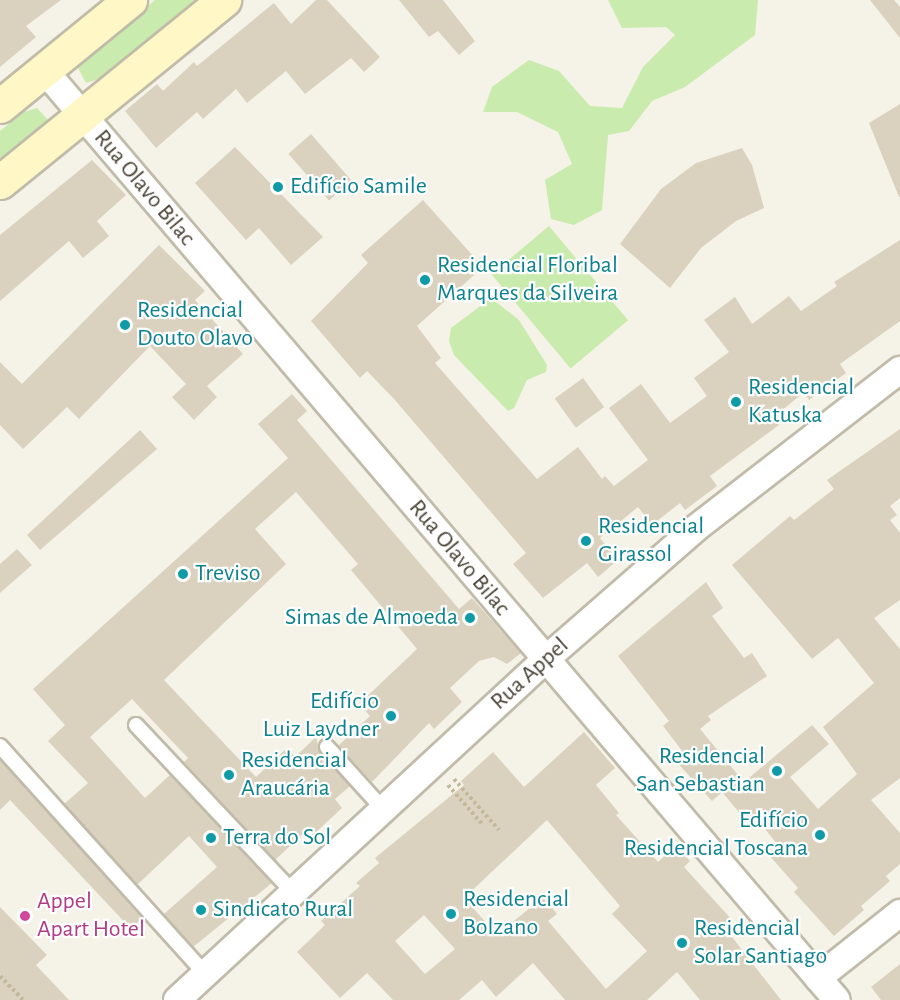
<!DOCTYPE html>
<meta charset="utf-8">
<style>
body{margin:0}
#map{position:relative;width:900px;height:1000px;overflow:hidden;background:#f5f2e7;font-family:"Alegreya Sans",sans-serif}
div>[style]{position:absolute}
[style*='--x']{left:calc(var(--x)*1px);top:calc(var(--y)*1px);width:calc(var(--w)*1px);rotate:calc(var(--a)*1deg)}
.green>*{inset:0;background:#c9ebad;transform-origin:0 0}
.building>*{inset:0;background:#dad2be;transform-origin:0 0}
.path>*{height:4px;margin-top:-2px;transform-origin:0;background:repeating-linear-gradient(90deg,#c3b999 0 3px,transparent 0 6px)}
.roads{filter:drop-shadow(2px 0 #c1bba9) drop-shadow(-2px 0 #c1bba9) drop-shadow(0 2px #c1bba9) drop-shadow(0 -2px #c1bba9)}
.service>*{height:14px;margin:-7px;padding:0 7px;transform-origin:7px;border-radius:7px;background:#fff}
.minor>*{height:26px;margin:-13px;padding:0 13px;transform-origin:13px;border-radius:13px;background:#fff}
.secondary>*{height:33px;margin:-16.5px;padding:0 16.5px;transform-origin:16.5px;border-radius:16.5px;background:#fff7c6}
.dots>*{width:16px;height:16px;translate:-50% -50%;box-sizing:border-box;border:3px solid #fff;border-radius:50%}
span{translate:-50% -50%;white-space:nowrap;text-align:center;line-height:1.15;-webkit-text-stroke:4.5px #fff;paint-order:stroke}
.culture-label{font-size:24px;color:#0d838f}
.left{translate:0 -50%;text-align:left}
.right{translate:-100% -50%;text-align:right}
.street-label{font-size:24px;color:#484335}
.hotel-label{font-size:24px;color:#b23c85}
</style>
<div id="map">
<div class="green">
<i style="clip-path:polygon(155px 0,198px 0,102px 78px,86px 83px,78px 68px,84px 58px)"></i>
<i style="clip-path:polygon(608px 0,758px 0,755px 35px,685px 87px,652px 101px,629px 131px,608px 135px,602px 210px,574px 225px,551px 219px,545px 180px,572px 164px,558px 132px,517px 112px,483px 112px,492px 87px,529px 60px,559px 71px,590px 106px,622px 108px,643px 67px,675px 35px,666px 27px,622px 28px)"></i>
<i style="clip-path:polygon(37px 108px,49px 121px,46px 134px,0 170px,0 131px,24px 112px)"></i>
<i style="left:549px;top:226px;width:123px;height:75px;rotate:50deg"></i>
<i style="clip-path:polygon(491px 298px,519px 320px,547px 365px,546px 372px,527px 380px,514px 408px,508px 411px,454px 355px,449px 341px,451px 328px)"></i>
</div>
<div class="building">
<i style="clip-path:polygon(0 0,61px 0,26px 26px,36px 37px,0 67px)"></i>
<i style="clip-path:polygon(316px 0,327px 0,380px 57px,364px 72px,351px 58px,305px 94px,286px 71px,247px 103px,236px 89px,203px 119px,197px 112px,156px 148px,125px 111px,157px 84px,163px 91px,194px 62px,197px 66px,274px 3px,291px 24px)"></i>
<i style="clip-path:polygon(399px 0,443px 0,475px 41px,459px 55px,438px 31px,429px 37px)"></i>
<i style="clip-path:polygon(870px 0,894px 0,900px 7px,900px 38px)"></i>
<i style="clip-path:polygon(900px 104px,900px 197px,899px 197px,869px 123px)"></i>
<i style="left:311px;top:134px;width:62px;height:30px;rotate:49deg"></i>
<i style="clip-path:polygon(235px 147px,323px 237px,291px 265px,259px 228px,246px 240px,195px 183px)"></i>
<i style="clip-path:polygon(742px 148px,752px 165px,764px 208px,736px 221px,701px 248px,670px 288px,620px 244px,661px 189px,696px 163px)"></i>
<i style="clip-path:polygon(92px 160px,126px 195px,97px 221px,109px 236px,83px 258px,69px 241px,0 301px,0 235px)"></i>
<i style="clip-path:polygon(423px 200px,483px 267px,417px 326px,441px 358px,435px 363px,537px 479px,578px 447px,602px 479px,605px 476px,614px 486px,648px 460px,609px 408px,641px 384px,670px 423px,707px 396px,694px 378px,729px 352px,704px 320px,735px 297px,752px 324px,789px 296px,801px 311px,837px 286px,834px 282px,900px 240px,900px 321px,840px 364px,846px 373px,809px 400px,804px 392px,773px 418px,779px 425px,710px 476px,717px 486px,685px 510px,680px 503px,652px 525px,638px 507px,600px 538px,618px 560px,598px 577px,587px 563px,543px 598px,513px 564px,526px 553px,394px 399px,367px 371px,360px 378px,311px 321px,368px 263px,361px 255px)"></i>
<i style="clip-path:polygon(159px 245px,205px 291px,195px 300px,243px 354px,207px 386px,217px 397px,194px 420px,172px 397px,186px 384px,150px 346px,79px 419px,67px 407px,23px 449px,0 425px,0 362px,22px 384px)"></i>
<i style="left:583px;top:378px;width:36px;height:35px;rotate:54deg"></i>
<i style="clip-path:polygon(292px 394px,307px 411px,297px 420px,459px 609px,472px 598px,521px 653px,507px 664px,494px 657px,479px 661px,450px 688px,462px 702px,434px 729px,429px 723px,372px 782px,338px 746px,370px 716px,359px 704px,417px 649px,351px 570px,358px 564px,296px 492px,255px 529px,286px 564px,164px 680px,256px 777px,287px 748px,295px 757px,316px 737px,320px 753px,350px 786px,335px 799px,342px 808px,313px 835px,308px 829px,275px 860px,184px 762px,188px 758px,132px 699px,90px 737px,145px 798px,170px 775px,272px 883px,193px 947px,164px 914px,217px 867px,189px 836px,137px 885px,64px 804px,88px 783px,48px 741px,65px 725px,33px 689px,288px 458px,258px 424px)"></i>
<i style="clip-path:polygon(900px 429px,900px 498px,890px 506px,897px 515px,890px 520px,900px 533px,900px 600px,874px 618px,900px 649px,900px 778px,871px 800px,900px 833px,900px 864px,886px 876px,890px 881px,861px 906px,864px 910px,834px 936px,794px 892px,798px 888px,768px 854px,778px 845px,750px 811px,743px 817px,722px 792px,712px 801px,674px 759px,683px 752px,663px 726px,669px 721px,618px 656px,706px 582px,723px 608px,712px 616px,744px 658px,752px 653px,767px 676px,708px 716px,711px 720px,700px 729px,744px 782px,812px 725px,829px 744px,790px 777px,818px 809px,857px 774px,823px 727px,874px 683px,838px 638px,812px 659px,732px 565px,790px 516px,794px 520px,834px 489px,827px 480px)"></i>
<i style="clip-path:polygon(140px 430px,157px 449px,40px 550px,27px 535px)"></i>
<i style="clip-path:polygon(17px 549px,32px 565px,0 593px,0 564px)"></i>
<i style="clip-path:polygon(evenodd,584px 732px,615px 768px,596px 785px,619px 813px,616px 815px,658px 862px,676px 846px,690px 861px,684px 867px,733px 921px,725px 928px,781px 1000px,700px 1000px,677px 972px,647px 1000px,565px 1000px,533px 963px,496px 997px,482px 980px,459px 1000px,393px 1000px,367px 973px,340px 998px,297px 952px,325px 925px,321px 921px,360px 886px,356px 883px,379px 863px,375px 858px,464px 785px,461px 781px,493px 752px,524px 787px,584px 732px,547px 820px,620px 906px,612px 914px,647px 951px,606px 989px,548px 921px,557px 914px,543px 897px,497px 935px,464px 898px,547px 820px,584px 732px,424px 915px,455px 949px,425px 974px,395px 941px,424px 915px)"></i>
<i style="clip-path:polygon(0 759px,142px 918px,131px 929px,10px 800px,0 810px)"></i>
<i style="clip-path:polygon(0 907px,47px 955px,36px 965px,69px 1000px,0 1000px)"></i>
<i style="clip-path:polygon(900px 964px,900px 1000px,881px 1000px,871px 987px)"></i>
</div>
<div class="path">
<i style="--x:454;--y:779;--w:68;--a:48.6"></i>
<i style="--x:448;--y:785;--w:53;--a:48.8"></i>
<i style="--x:0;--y:976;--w:33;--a:46"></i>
</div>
<div class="roads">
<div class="service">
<i style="--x:136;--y:725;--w:229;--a:46.8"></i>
<i style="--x:0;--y:746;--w:307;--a:48"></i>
<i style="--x:327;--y:747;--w:84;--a:47.9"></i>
</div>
<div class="minor">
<i style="--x:44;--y:70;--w:1222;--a:49.55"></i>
<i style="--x:818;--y:978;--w:105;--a:-38.4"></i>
<i style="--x:177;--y:1000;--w:502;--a:-42.74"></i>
<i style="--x:546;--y:659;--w:199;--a:-41.1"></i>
<i style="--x:696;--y:528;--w:258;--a:-37.8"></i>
</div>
<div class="secondary">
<i style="--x:0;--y:106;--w:168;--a:-39.2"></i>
<i style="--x:0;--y:182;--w:289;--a:-39.1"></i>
</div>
</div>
<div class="dots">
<i style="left:278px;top:187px;background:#0f9aa8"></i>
<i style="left:425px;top:280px;background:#0f9aa8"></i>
<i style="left:125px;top:325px;background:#0f9aa8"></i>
<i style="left:736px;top:402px;background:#0f9aa8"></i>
<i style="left:586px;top:541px;background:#0f9aa8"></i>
<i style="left:183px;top:574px;background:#0f9aa8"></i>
<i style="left:470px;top:618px;background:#0f9aa8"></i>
<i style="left:391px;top:716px;background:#0f9aa8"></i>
<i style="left:777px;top:771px;background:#0f9aa8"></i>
<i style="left:229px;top:775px;background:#0f9aa8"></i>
<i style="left:820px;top:835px;background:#0f9aa8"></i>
<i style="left:211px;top:838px;background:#0f9aa8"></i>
<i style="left:201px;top:910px;background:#0f9aa8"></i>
<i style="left:451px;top:914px;background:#0f9aa8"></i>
<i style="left:25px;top:916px;background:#d1479c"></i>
<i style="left:682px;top:943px;background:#0f9aa8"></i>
</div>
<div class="culture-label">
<span class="left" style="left:290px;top:187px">Edifício Samile</span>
<span class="left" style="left:437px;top:280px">Residencial Floribal<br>Marques da Silveira</span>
<span class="left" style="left:137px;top:325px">Residencial<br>Douto Olavo</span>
<span class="left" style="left:748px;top:402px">Residencial<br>Katuska</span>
<span class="left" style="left:598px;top:541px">Residencial<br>Girassol</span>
<span class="left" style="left:195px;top:574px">Treviso</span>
<span class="right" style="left:458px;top:618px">Simas de Almoeda</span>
<span class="right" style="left:379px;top:716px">Edifício<br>Luiz Laydner</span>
<span class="right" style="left:765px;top:771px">Residencial<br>San Sebastian</span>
<span class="left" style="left:241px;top:775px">Residencial<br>Araucária</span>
<span class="right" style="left:808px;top:835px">Edifício<br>Residencial Toscana</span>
<span class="left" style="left:223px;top:838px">Terra do Sol</span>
<span class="left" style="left:463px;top:914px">Residencial<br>Bolzano</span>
<span class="left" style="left:213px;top:910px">Sindicato Rural</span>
<span class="left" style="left:694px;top:943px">Residencial<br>Solar Santiago</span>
</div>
<div class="street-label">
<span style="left:144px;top:188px;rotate:50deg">Rua Olavo Bilac</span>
<span style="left:459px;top:558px;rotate:50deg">Rua Olavo Bilac</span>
<span style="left:530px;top:674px;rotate:-42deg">Rua Appel</span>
</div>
<div class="hotel-label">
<span class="left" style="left:37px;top:916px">Appel<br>Apart Hotel</span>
</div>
</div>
